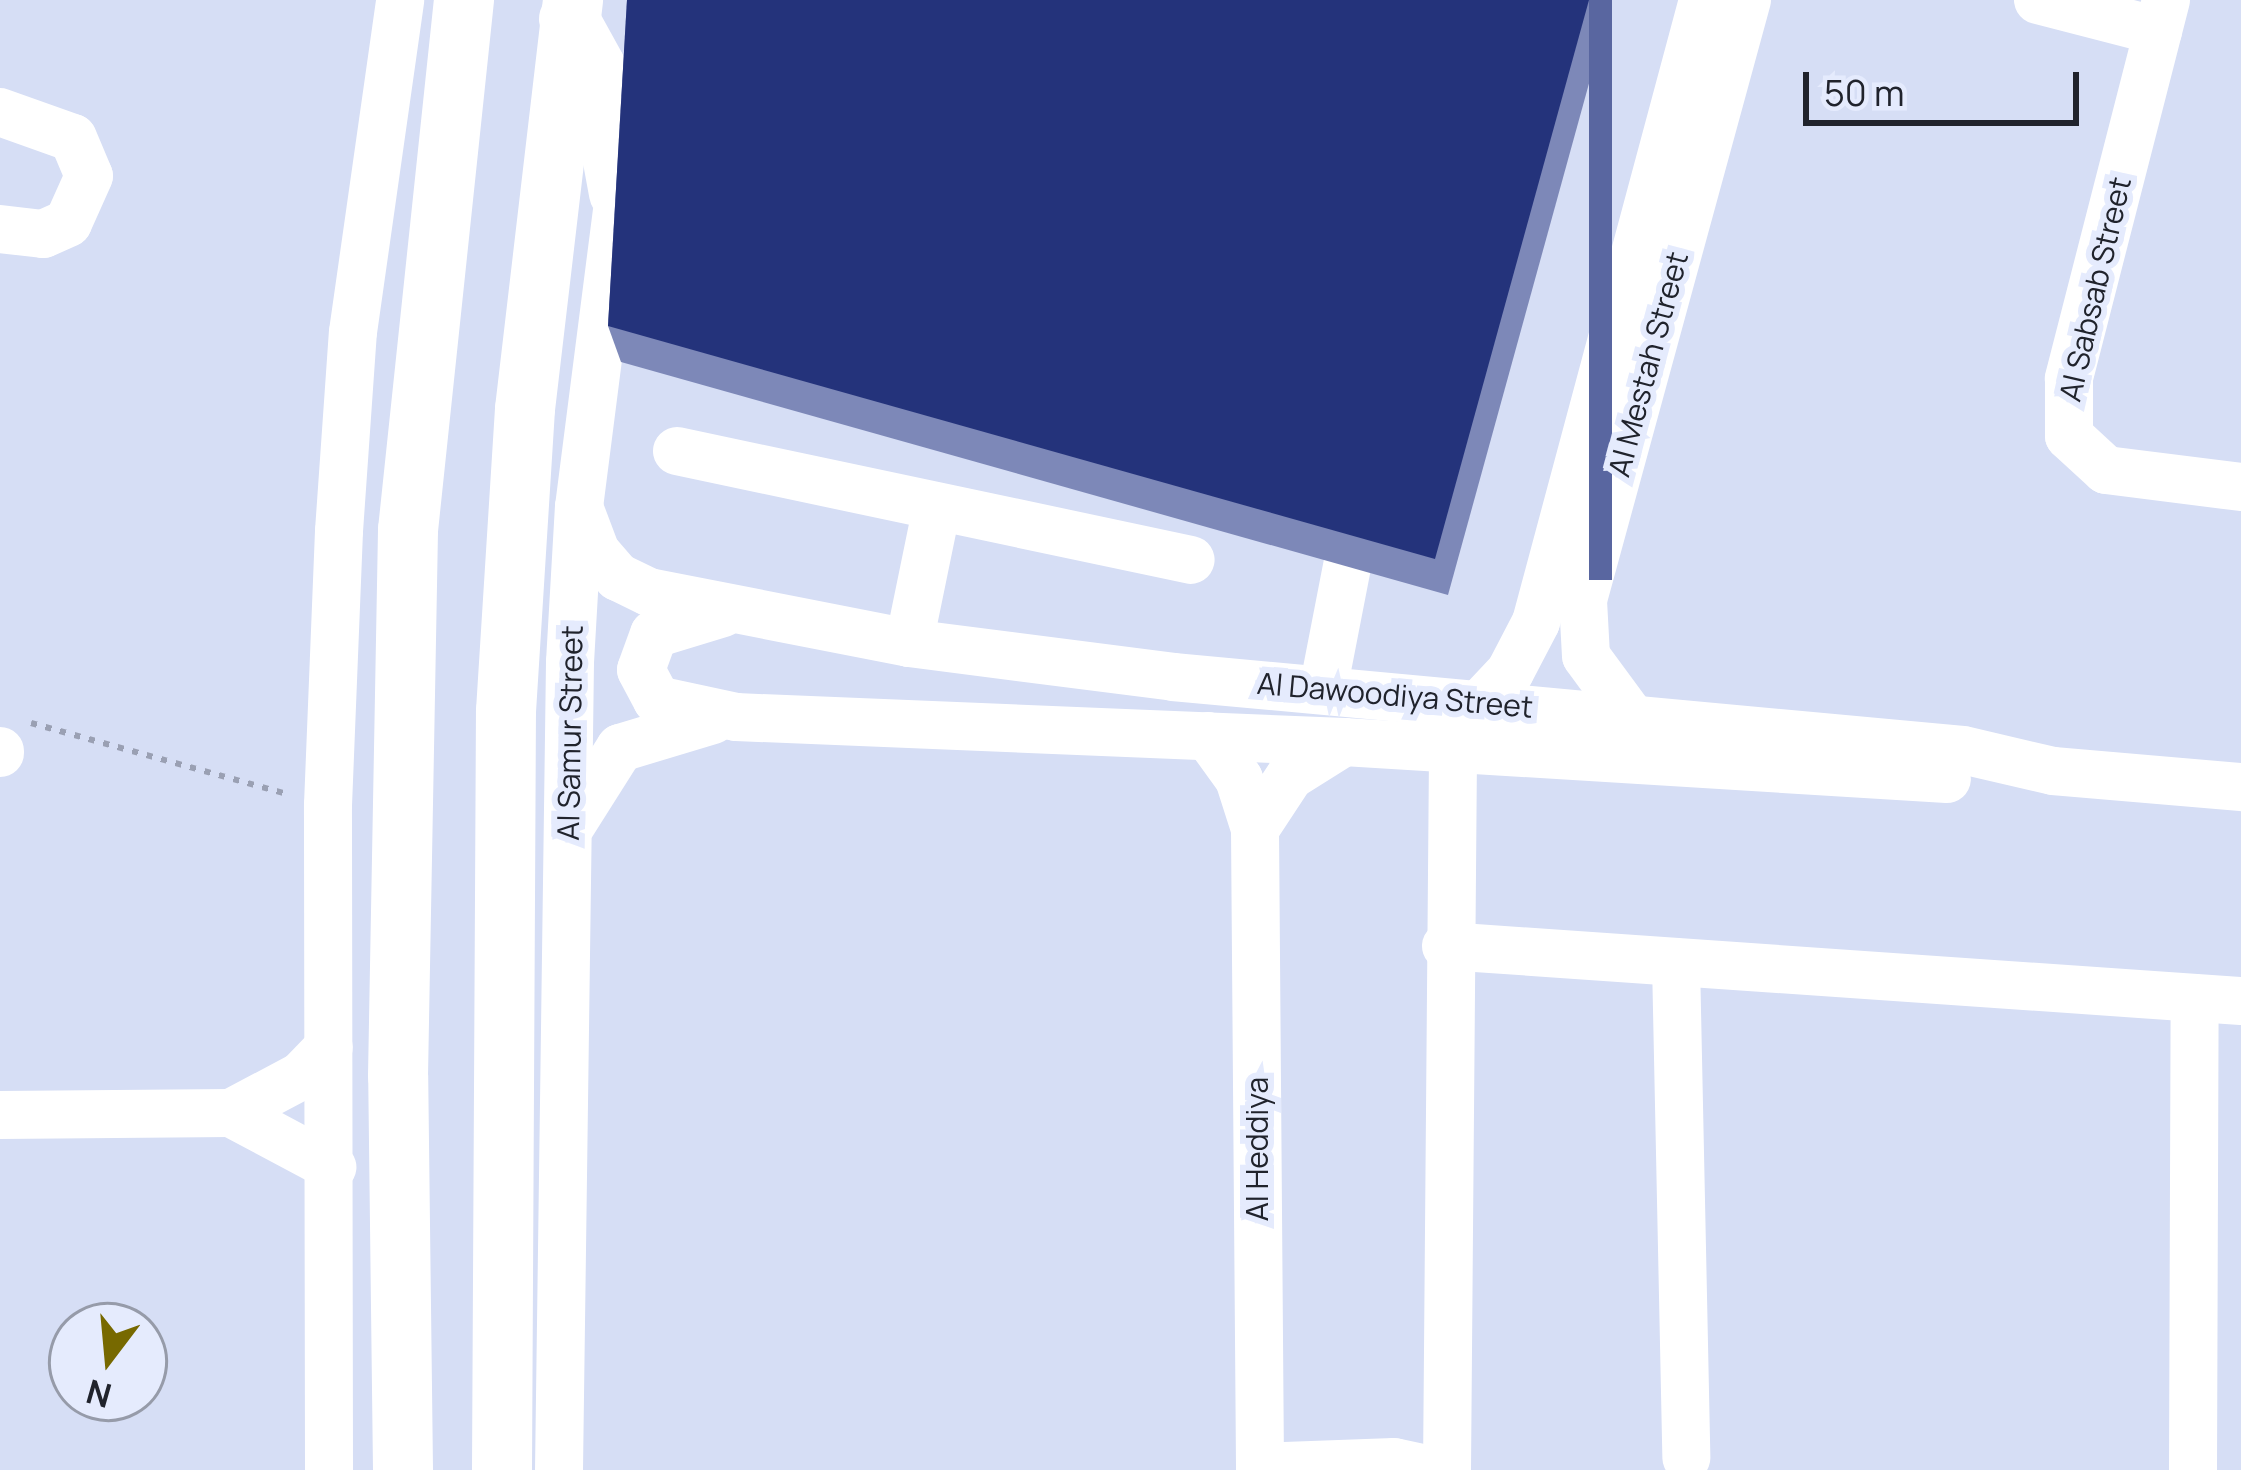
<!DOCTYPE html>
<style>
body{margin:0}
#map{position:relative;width:2241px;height:1470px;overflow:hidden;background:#d6def5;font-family:Manrope,sans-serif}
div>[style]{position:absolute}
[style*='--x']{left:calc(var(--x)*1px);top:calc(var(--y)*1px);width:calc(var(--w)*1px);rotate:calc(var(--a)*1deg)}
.path>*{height:6px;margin-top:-3px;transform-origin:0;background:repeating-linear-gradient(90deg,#9aa0b3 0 6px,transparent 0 15px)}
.minor>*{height:48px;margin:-24px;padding:0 24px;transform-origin:24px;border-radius:24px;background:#fff}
.major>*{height:60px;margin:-30px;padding:0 30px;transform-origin:30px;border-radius:30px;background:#fff}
.wall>*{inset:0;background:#7d88b8}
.shaded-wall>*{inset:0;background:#5966a0;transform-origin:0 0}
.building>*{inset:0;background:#24337b}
span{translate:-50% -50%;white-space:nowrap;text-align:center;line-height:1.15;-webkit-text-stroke:12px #e5ebfd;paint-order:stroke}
.street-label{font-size:30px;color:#20232c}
.north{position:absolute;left:48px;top:1302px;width:120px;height:120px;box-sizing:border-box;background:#e5ebfd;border:3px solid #969ba9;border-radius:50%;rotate:196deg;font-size:33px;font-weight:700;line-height:48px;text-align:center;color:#20232c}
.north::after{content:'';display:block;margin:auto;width:42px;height:54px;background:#776900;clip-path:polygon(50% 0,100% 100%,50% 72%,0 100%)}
.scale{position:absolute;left:1803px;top:72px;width:276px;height:54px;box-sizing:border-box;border:6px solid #20232c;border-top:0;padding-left:15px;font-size:36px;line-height:42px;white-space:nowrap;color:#20232c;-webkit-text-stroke:9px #e5ebfd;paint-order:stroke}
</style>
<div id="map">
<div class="path">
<i style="--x:31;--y:723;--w:269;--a:15.5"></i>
</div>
<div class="minor">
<i style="--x:2038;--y:0;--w:124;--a:14.5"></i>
<i style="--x:2166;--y:0;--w:391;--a:104.4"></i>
<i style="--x:2069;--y:379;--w:57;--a:90"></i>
<i style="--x:2069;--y:436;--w:50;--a:42.6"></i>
<i style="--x:2106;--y:470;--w:136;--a:7.2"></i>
<i style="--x:0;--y:112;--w:77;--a:19.6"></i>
<i style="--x:73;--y:138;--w:41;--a:67.2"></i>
<i style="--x:89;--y:176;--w:51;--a:114.1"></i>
<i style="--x:68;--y:223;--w:27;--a:156"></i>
<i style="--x:43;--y:234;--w:43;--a:-173.4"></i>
<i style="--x:677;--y:451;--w:525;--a:11.97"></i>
<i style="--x:579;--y:507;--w:48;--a:69.3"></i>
<i style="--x:596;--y:552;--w:33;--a:49"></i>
<i style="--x:618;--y:577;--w:34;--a:26"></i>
<i style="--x:649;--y:592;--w:265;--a:11.1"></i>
<i style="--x:909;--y:643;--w:266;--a:7.3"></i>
<i style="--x:1173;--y:677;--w:793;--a:5.28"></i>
<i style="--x:1963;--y:750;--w:92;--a:13.1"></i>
<i style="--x:2053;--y:771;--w:189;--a:4.9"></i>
<i style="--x:723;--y:613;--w:72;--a:163.1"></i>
<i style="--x:654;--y:634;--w:38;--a:110"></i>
<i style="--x:641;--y:670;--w:34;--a:62"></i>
<i style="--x:657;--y:700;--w:81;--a:12.1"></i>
<i style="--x:736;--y:717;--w:609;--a:2.35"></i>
<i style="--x:1344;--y:742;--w:604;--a:3.51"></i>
<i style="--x:909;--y:643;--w:139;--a:-78.4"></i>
<i style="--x:1323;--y:690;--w:131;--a:-79"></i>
<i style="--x:1481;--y:703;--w:42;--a:-46.9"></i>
<i style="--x:1510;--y:672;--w:56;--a:-62.5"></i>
<i style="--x:1536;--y:622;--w:644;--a:-74.97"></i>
<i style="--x:1630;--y:716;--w:74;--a:-126.3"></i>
<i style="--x:1586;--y:656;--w:56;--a:-93.1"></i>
<i style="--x:1583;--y:600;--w:622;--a:-74.71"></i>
<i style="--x:1208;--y:736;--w:53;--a:54.2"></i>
<i style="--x:1239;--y:779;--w:52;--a:72.3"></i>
<i style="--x:1255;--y:829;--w:641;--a:89.55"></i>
<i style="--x:0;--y:751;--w:2;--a:90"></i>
<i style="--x:572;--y:824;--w:90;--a:-57.7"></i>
<i style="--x:620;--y:748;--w:97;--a:-16.8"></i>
<i style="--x:1255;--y:829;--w:64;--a:-56.6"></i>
<i style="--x:1290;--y:776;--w:64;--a:-32.2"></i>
<i style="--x:1446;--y:946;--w:797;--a:3.96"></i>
<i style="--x:1676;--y:962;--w:496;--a:88.8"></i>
<i style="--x:231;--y:1113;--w:79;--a:-27.9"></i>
<i style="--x:301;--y:1076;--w:40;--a:-46"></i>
<i style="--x:0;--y:1115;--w:231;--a:-0.5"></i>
<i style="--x:231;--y:1113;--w:115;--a:28.1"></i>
<i style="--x:1260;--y:1467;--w:134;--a:-2.1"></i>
<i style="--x:1394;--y:1462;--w:38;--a:12"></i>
<i style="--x:329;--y:1470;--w:665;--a:-90.09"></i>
<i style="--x:328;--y:805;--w:274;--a:-87.7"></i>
<i style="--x:339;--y:531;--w:199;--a:-86"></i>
<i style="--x:353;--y:332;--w:335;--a:-81.9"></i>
<i style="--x:559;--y:1470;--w:808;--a:-89.22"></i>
<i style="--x:570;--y:662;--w:155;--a:-86.7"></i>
<i style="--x:579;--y:507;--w:333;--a:-82.7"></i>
<i style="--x:1447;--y:1470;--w:718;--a:-89.52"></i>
<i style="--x:2193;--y:1470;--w:472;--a:-89.8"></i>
</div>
<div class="major">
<i style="--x:569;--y:19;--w:56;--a:61.1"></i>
<i style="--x:596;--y:68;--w:127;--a:79.6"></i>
<i style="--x:403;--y:1470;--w:394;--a:-90.7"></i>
<i style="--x:398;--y:1076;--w:546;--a:-88.95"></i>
<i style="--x:408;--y:530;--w:533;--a:-83.97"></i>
<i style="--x:502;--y:1470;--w:759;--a:-89.7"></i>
<i style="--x:506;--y:711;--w:303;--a:-86.4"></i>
<i style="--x:525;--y:409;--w:412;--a:-83.3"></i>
</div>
<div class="wall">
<i style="clip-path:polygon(627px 0,1612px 0,1448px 595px,621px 362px,608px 326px)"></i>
</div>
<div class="shaded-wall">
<i style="left:1589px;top:0;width:23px;height:580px"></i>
</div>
<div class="building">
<i style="clip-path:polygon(627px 0,1589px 0,1435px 559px,608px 326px)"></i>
</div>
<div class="street-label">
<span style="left:2095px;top:289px;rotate:-77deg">Al Sabsab Street</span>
<span style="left:1648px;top:364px;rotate:-75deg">Al Mestah Street</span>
<span style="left:1395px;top:695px;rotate:5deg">Al Dawoodiya Street</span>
<span style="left:570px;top:733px;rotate:-89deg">Al Samur Street</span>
<span style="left:1257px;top:1149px;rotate:-90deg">Al Heddiya</span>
</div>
<div class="north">N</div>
<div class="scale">50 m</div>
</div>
